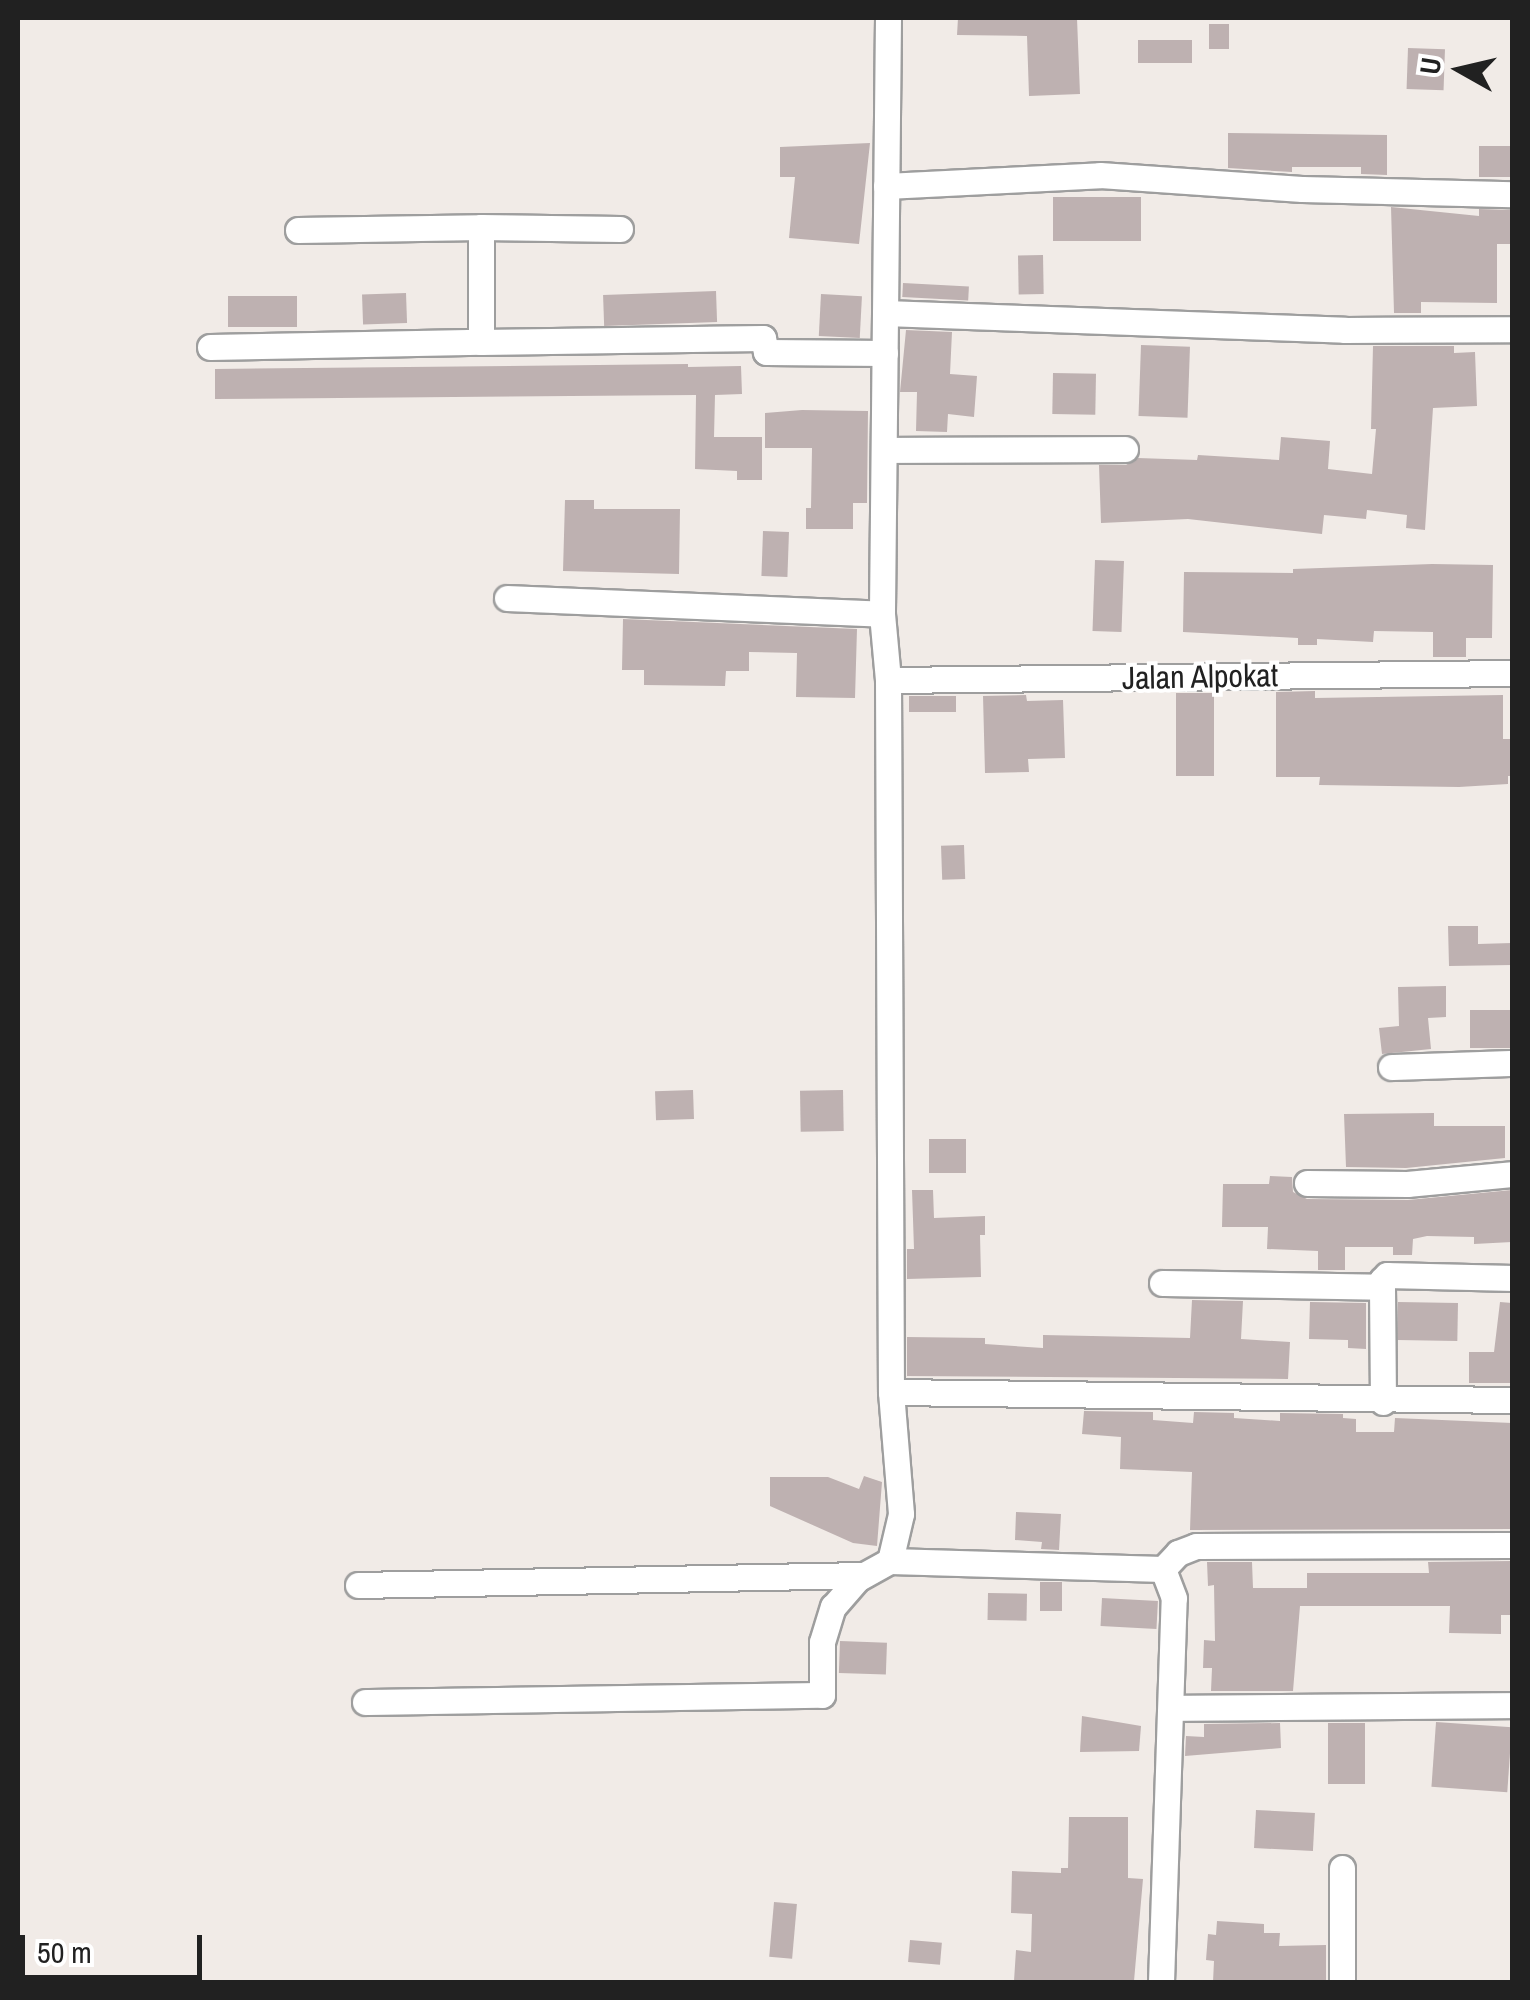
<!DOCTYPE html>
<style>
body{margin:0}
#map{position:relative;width:1530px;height:2000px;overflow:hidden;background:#f1ebe7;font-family:"Archivo Narrow",sans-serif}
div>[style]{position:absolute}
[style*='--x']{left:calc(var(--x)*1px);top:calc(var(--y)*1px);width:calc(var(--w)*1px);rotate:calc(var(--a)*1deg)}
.building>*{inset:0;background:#beb1b1;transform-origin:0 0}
.roads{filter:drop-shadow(2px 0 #9e9e9e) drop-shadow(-2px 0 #9e9e9e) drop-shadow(0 2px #9e9e9e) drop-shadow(0 -2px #9e9e9e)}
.minor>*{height:25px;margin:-12.5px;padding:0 12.5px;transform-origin:12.5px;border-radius:12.5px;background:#fff}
span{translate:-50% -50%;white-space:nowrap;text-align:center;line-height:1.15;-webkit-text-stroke:8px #fff;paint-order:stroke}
.street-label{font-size:32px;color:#212121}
.frame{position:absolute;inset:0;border:20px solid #212121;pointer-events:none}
.north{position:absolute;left:1410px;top:20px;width:100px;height:100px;-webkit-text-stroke:8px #fff;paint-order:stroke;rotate:278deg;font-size:28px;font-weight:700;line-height:40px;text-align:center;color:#212121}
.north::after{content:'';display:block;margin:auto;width:35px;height:45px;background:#212121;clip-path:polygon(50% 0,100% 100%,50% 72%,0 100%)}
.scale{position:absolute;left:20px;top:1935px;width:182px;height:45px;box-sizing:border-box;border:5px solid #212121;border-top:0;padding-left:12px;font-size:30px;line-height:35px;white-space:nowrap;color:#212121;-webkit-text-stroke:8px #fff;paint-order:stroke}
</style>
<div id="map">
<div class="building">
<i style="clip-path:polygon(958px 18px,1077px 18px,1080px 94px,1029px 96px,1027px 36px,957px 35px)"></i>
<i style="left:1209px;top:24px;width:20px;height:25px"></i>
<i style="left:1138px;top:40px;width:54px;height:23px"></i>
<i style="left:1408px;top:48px;width:37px;height:41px;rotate:2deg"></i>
<i style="clip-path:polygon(1228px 133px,1387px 135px,1387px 175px,1361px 174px,1361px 167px,1292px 167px,1292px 172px,1228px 168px)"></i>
<i style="clip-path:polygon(870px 143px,859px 244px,789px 238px,795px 177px,780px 177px,780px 147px)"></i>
<i style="left:1479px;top:146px;width:33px;height:31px"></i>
<i style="left:1053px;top:197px;width:88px;height:44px"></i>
<i style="clip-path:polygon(1391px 207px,1479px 216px,1479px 209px,1512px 210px,1512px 244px,1497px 244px,1497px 303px,1421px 302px,1421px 313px,1394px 313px)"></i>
<i style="left:1043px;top:255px;width:39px;height:25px;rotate:89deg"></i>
<i style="left:903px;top:283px;width:66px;height:14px;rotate:3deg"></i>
<i style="left:716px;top:291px;width:31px;height:113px;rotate:88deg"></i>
<i style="left:406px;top:293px;width:30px;height:44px;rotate:88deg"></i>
<i style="left:821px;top:294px;width:41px;height:42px;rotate:3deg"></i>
<i style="left:297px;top:296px;width:31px;height:69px;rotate:90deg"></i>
<i style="clip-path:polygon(906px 330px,952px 332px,950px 374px,977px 376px,974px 417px,948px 414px,947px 432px,916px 431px,917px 392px,900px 392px)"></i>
<i style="left:1141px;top:345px;width:49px;height:71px;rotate:2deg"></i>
<i style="clip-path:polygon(1373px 346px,1454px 346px,1454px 353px,1475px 352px,1477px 406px,1433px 408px,1425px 530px,1406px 528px,1407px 515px,1367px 510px,1366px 519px,1324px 515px,1322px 534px,1188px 519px,1101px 523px,1099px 465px,1126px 465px,1138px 458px,1197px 460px,1198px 455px,1279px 460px,1281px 437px,1330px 441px,1328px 469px,1372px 474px,1376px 429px,1371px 429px)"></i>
<i style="clip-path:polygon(688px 364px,688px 367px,741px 366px,742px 394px,715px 395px,714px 437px,762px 437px,762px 480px,737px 480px,737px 471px,695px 469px,696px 395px,215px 399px,215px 369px)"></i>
<i style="left:1053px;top:373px;width:43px;height:41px;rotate:1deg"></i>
<i style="clip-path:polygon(802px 410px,868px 411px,867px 503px,853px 503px,853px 529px,806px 529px,806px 508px,811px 508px,812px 448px,765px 448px,765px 413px)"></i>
<i style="clip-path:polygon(565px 500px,594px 500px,594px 509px,680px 509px,679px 574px,563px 571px)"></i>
<i style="left:763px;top:531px;width:26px;height:45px;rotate:2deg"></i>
<i style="left:1095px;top:560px;width:29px;height:71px;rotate:2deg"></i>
<i style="clip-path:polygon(1432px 564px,1493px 565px,1492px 638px,1466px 638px,1466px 657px,1433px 657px,1433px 632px,1374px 631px,1373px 642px,1317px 639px,1317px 645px,1298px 645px,1298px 638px,1183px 632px,1184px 572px,1293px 573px,1293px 569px)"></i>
<i style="clip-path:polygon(623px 619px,857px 629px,855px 698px,796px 697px,797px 653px,749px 652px,749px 671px,726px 671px,725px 686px,644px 685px,644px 670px,622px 670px)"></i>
<i style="clip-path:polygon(1315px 691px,1315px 698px,1503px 695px,1503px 739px,1512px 739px,1512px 776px,1508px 776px,1508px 784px,1459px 787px,1319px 785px,1320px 777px,1276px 777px,1276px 692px)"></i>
<i style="left:1176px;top:693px;width:38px;height:83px"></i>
<i style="clip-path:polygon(1026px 695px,1027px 701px,1063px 700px,1065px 758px,1028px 759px,1029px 772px,985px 773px,983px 696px)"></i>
<i style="left:909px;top:696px;width:47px;height:16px"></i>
<i style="left:964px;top:845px;width:34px;height:23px;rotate:88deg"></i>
<i style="clip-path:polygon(1448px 926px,1478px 926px,1478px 944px,1512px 943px,1512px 965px,1449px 966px)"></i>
<i style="clip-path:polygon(1446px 986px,1446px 1017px,1428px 1018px,1431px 1049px,1382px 1054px,1379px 1028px,1399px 1026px,1398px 987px)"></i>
<i style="left:1470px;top:1010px;width:42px;height:38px"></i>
<i style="left:693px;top:1090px;width:29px;height:38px;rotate:88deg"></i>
<i style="left:843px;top:1090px;width:41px;height:43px;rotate:89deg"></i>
<i style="clip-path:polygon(1434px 1113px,1434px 1126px,1505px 1126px,1505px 1158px,1406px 1168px,1346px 1167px,1344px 1114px)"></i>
<i style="left:966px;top:1139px;width:34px;height:37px;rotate:90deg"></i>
<i style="clip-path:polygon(1270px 1176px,1292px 1177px,1293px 1192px,1307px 1199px,1408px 1200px,1512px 1190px,1512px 1242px,1474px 1244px,1474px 1237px,1427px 1236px,1413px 1239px,1412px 1255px,1393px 1255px,1393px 1247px,1345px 1247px,1345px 1270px,1318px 1270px,1318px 1251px,1267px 1249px,1268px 1227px,1222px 1227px,1223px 1184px,1269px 1184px)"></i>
<i style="clip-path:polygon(912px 1190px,933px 1190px,934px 1218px,985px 1216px,985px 1235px,980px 1235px,981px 1277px,907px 1279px,907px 1249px,914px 1249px)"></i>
<i style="clip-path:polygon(1192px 1300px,1243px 1301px,1241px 1339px,1290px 1342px,1288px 1379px,907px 1376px,907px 1337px,985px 1338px,985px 1344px,1043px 1348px,1043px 1335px,1190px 1338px)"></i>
<i style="clip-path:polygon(1310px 1302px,1366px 1303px,1366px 1349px,1348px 1348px,1348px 1340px,1309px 1339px)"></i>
<i style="left:1398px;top:1302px;width:60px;height:38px;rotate:1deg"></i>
<i style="clip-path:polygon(1500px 1302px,1512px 1303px,1512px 1383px,1469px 1383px,1469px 1352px,1494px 1352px)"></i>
<i style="clip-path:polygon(1084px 1411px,1153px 1412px,1153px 1420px,1193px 1423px,1194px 1412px,1234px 1413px,1234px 1418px,1280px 1421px,1280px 1413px,1343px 1414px,1343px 1418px,1356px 1419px,1356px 1432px,1394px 1432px,1395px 1418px,1512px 1423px,1512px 1529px,1190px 1530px,1192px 1472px,1120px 1469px,1121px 1437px,1082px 1434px)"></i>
<i style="clip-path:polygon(864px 1476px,882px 1482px,877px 1546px,853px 1543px,770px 1506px,770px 1477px,828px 1477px,859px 1489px)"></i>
<i style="clip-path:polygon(1016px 1512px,1061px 1514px,1059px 1550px,1041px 1549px,1042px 1542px,1015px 1540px)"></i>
<i style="clip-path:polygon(1512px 1561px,1512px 1615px,1501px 1615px,1501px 1634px,1449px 1633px,1450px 1606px,1300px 1606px,1293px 1691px,1211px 1691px,1212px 1668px,1203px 1668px,1204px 1640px,1215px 1641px,1214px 1585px,1208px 1586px,1207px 1562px,1252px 1562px,1253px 1588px,1307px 1588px,1307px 1573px,1429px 1573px,1428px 1562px)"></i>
<i style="left:1040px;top:1582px;width:22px;height:29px"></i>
<i style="left:988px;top:1593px;width:39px;height:27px;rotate:1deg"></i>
<i style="left:1102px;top:1598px;width:56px;height:28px;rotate:3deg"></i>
<i style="left:840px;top:1641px;width:47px;height:32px;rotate:2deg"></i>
<i style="clip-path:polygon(1082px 1716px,1141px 1726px,1139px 1751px,1080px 1752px)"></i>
<i style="left:1436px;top:1722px;width:76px;height:65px;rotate:4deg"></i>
<i style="clip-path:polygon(1280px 1723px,1281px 1748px,1185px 1756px,1186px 1736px,1204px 1737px,1204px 1724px)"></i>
<i style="left:1328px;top:1723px;width:37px;height:61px"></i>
<i style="left:1256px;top:1810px;width:59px;height:38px;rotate:3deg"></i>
<i style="clip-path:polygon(1069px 1817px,1128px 1817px,1128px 1878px,1143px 1879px,1134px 1981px,1014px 1981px,1016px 1950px,1031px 1952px,1032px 1914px,1011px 1913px,1012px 1871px,1061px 1873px,1061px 1868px,1068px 1868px)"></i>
<i style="left:774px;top:1902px;width:23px;height:55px;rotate:5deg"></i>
<i style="clip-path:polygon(1217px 1921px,1264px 1924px,1264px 1933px,1280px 1933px,1279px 1946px,1326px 1945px,1326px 1982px,1213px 1982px,1214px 1961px,1206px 1960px,1208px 1934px,1216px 1935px)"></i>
<i style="left:910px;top:1940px;width:32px;height:22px;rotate:5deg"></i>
</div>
<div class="roads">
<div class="minor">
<i style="--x:888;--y:18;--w:596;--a:90.58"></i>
<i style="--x:882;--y:614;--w:66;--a:84.8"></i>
<i style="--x:888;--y:680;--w:712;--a:89.76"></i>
<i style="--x:891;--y:1392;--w:122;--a:85.3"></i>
<i style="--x:901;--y:1514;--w:48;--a:103.2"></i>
<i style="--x:890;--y:1561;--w:273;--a:1.7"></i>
<i style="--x:886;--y:186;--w:214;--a:-2.9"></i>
<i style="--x:1100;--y:175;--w:202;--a:4"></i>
<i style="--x:1302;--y:189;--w:210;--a:1.4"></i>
<i style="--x:481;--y:227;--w:139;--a:0.8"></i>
<i style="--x:298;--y:230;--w:183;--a:-0.9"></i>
<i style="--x:481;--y:227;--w:115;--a:90"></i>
<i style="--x:481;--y:342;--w:282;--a:-0.8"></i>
<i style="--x:763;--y:338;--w:14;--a:78"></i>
<i style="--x:766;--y:352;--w:119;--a:0.5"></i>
<i style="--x:885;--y:313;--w:460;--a:2.1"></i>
<i style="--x:1345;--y:330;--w:167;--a:-0.3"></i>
<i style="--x:210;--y:347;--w:271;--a:-1.1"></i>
<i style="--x:884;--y:450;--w:241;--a:-0.2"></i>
<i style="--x:507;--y:598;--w:375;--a:2.4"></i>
<i style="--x:888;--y:680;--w:624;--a:-0.64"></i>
<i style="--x:1391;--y:1067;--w:121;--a:-1.9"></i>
<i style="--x:1307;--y:1183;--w:100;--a:0.6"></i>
<i style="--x:1407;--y:1184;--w:105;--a:-5.4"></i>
<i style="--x:1162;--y:1283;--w:220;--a:1"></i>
<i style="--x:891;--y:1392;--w:621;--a:0.74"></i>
<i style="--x:1383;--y:1402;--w:122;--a:-90.5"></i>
<i style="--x:1382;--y:1280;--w:7;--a:-45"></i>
<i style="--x:1387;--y:1275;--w:125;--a:1.4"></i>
<i style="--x:1163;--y:1569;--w:22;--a:-47"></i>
<i style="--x:1178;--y:1553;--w:19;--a:-21"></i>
<i style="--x:1196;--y:1546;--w:316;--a:-0.2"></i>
<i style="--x:358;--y:1585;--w:505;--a:-1.13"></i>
<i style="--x:365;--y:1702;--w:457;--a:-0.9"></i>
<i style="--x:822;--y:1695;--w:53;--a:-90"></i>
<i style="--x:822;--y:1642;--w:37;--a:-73"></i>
<i style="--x:833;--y:1607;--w:37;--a:-49"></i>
<i style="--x:857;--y:1579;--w:38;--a:-29"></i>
<i style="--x:1171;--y:1708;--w:341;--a:-0.5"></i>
<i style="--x:1161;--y:1982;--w:384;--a:-88.1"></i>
<i style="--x:1174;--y:1598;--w:31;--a:-111"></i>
<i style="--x:1342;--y:1982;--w:114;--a:-90"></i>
</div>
</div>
<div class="street-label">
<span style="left:1200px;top:677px;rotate:-1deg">Jalan Alpokat</span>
</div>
<div class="frame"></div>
<div class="north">U</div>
<div class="scale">50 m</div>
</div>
